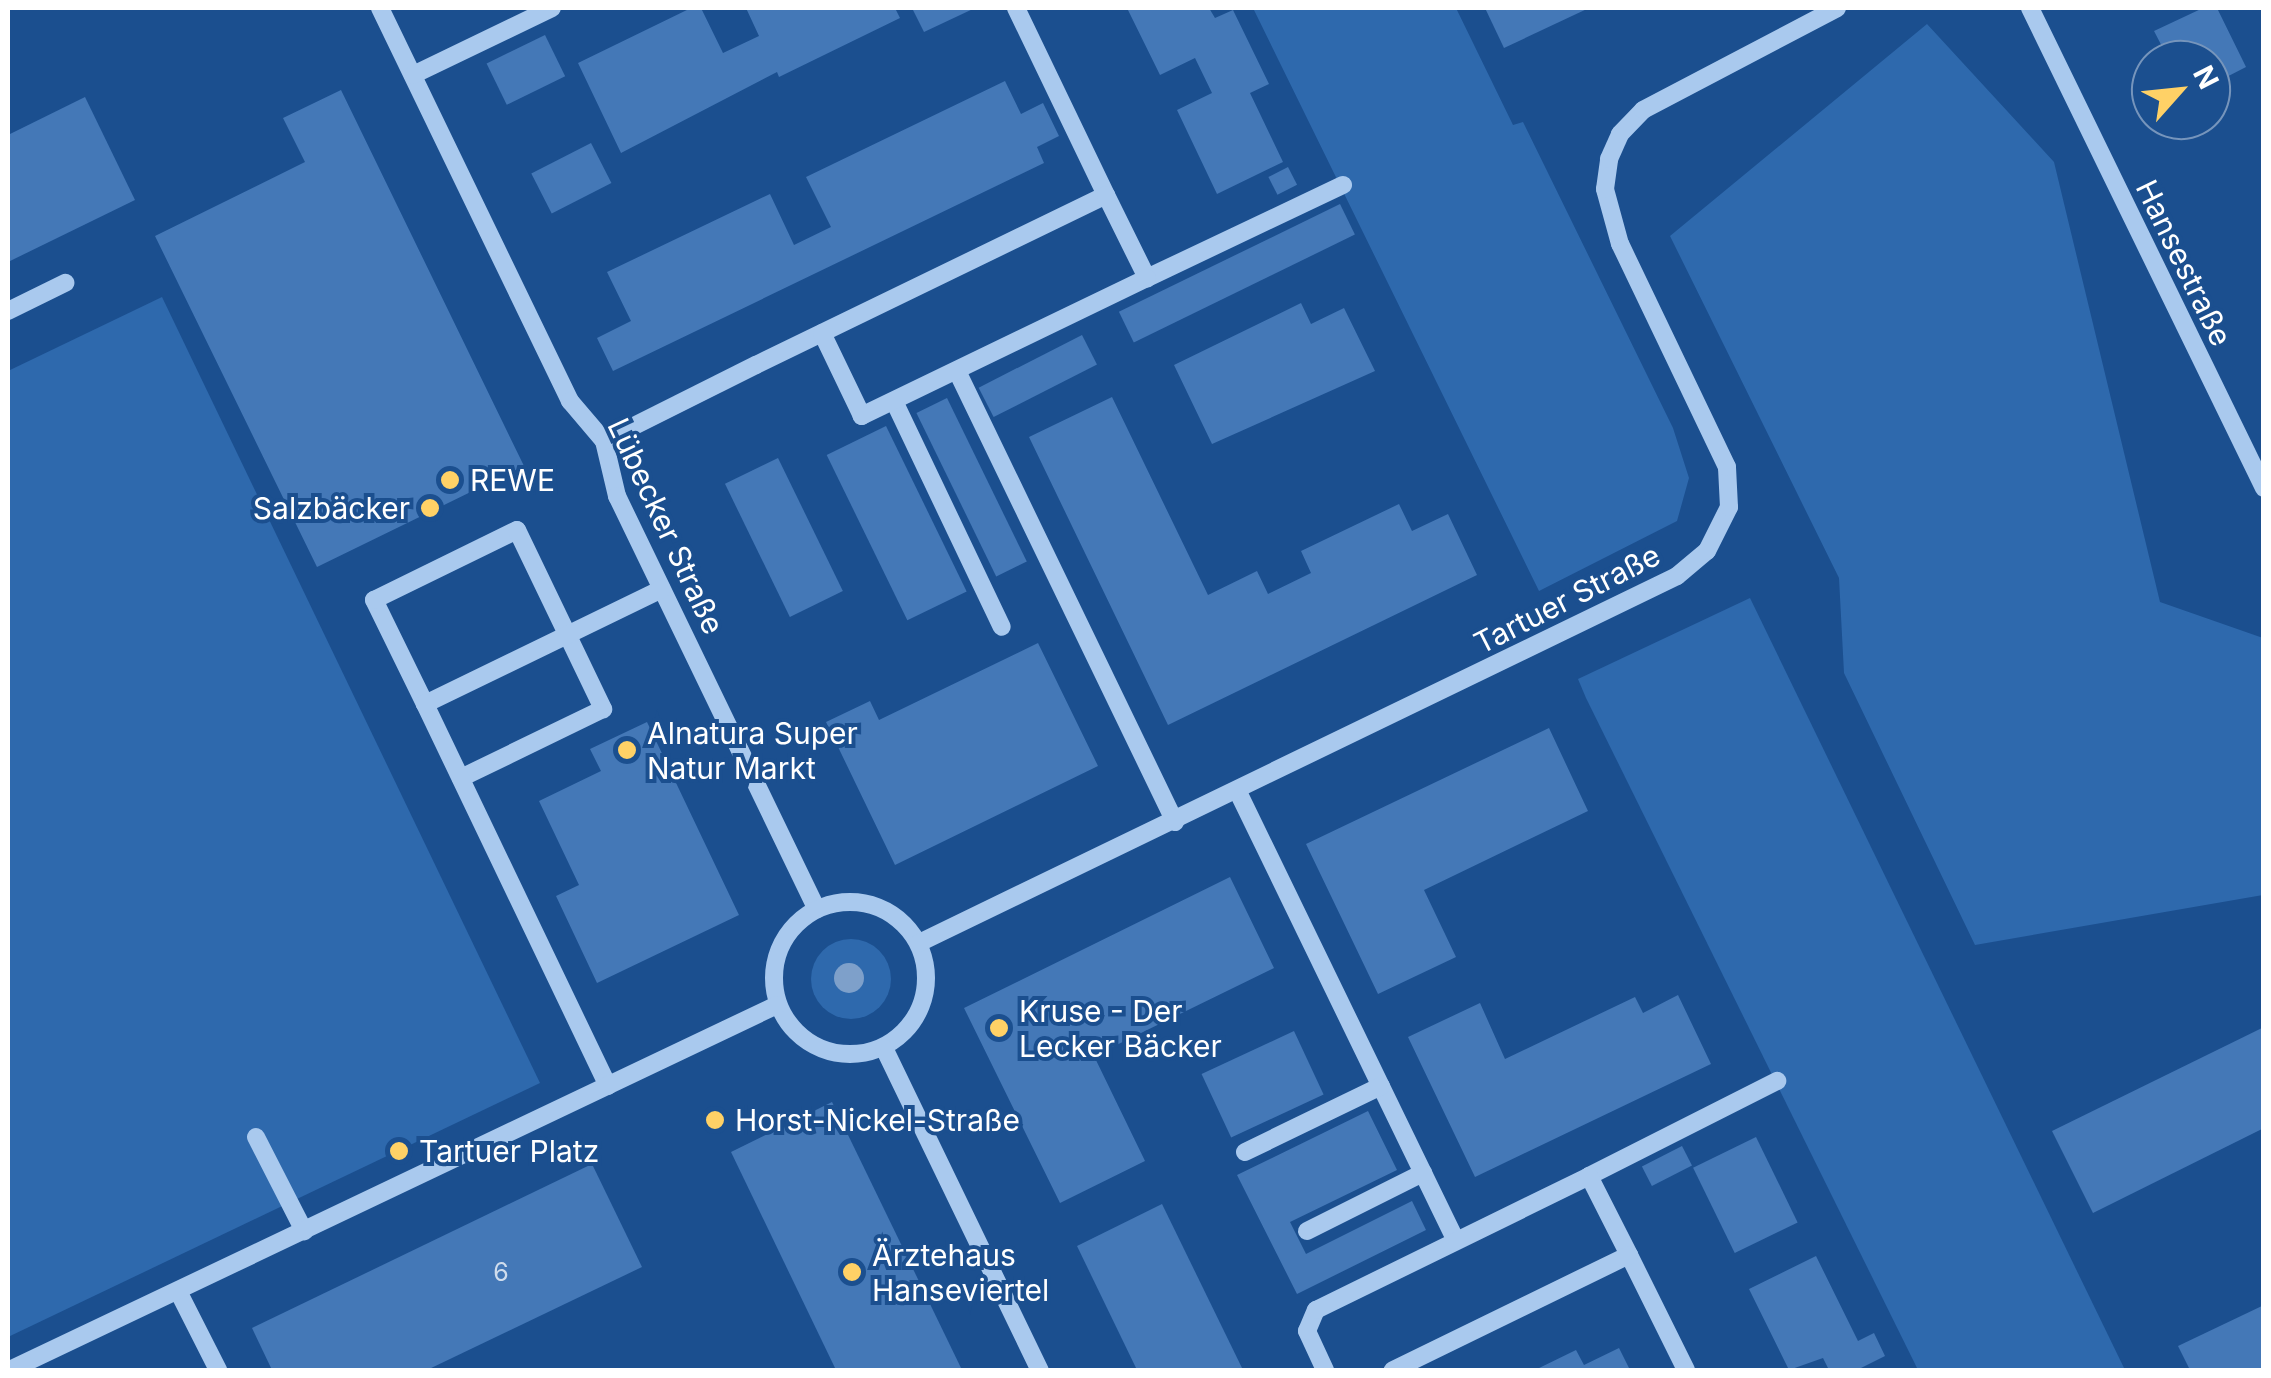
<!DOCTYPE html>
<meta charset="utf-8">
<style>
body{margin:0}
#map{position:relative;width:2271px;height:1378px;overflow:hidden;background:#1b4f8f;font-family:Inter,sans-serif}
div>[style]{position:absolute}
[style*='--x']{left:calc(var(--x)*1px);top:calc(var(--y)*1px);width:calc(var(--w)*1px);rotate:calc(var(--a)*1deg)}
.green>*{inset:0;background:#2e69ad}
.round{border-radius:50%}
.building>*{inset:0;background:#4478b7;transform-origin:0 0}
.minor>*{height:18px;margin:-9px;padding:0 9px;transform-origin:9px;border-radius:9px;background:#a9c9ee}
.minor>.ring{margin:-9px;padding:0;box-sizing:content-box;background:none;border:18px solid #a9c9ee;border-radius:50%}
.trees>*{width:30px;height:30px;margin:-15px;border-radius:50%;background:#7ea0ca}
.dots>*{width:28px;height:28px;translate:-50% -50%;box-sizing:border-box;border:5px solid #1b4f8f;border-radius:50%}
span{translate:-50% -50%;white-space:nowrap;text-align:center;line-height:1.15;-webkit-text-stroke:8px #1b4f8f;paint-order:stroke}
.number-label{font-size:25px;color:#d0dded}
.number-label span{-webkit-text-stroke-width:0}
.street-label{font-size:30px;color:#fff}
.poi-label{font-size:30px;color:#fff}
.left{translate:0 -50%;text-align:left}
.right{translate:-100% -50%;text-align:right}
.frame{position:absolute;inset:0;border:10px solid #fff;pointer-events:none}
.north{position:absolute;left:2131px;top:40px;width:100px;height:100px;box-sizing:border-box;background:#1b4f8f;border:2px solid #7695bc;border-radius:50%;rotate:63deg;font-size:28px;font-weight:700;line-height:40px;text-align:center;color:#fff}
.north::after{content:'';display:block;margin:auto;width:35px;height:45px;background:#ffd166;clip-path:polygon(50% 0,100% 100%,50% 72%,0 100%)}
</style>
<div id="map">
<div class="green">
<i style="clip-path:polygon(1253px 8px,1456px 8px,1513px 125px,1523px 122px,1673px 428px,1689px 478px,1677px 521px,1539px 591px)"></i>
<i style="clip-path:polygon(1927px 24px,2054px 162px,2160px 602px,2263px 638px,2263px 895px,1975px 945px,1844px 673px,1839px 578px,1670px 236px)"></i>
<i style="clip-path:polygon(162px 297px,540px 1083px,8px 1337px,8px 371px)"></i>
<i style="clip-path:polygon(1750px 598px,2125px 1370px,1918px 1370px,1586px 698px,1578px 679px)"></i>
<i class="round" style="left:811px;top:939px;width:80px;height:80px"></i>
</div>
<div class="building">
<i style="clip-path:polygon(691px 8px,701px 8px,723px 53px,759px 36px,746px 8px,895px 8px,900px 18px,779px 77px,777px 72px,621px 153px,578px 63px)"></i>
<i style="clip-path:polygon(912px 8px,975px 8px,924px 32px)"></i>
<i style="clip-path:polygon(1127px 8px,1209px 8px,1215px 18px,1233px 10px,1269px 84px,1250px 93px,1283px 162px,1217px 194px,1177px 110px,1212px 93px,1195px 58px,1160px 75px)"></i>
<i style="clip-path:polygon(1485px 8px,1589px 8px,1504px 48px)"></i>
<i style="clip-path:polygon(2203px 8px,2217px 8px,2246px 67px,2211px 85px,2211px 60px,2169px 60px,2154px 31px)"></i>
<i style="left:545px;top:35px;width:46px;height:65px;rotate:64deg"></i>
<i style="clip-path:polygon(1005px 81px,1021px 114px,1043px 103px,1059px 136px,1037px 147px,1044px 163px,613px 371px,597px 338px,631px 321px,607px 272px,770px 194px,794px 245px,831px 227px,806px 177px)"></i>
<i style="clip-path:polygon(341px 90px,524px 466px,317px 567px,155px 236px,305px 162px,283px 118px)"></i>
<i style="clip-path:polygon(85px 97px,135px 200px,8px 262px,8px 135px)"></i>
<i style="left:591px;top:143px;width:45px;height:67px;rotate:63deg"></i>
<i style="left:1288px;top:167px;width:20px;height:22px;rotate:63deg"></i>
<i style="left:1340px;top:204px;width:34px;height:246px;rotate:64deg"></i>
<i style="clip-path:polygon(1301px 303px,1311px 324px,1344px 308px,1375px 371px,1212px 444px,1174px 365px)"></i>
<i style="left:1082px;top:335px;width:33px;height:116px;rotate:63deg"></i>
<i style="clip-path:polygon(1112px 397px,1208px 595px,1257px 571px,1268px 594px,1311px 573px,1301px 551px,1399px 504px,1412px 531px,1448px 514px,1477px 575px,1168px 725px,1029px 437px)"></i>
<i style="left:947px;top:398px;width:182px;height:34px;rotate:64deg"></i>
<i style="left:886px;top:426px;width:184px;height:66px;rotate:64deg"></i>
<i style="left:778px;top:458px;width:148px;height:59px;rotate:64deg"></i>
<i style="clip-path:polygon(1038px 643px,1098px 766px,895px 865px,826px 722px,870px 701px,879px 720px)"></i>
<i style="clip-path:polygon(647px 722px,739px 915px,597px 983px,556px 896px,579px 885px,539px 801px,601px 771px,590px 749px)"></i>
<i style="clip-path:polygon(1549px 728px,1588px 811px,1424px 890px,1456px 957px,1378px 994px,1306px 844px)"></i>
<i style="clip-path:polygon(1230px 877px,1274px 968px,1094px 1056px,1145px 1161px,1060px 1203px,964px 1008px)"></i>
<i style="clip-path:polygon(1678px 995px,1711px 1064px,1475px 1177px,1408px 1037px,1480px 1003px,1505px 1059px,1635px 997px,1643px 1013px)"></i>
<i style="clip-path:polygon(2264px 1027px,2264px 1128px,2093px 1213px,2052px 1131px)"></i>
<i style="left:1294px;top:1031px;width:70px;height:102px;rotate:65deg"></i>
<i style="clip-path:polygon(832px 1102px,867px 1174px,962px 1370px,836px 1370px,731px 1152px)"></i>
<i style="clip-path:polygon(1368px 1111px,1397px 1170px,1290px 1222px,1306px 1254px,1412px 1201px,1426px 1230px,1297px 1294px,1237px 1175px)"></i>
<i style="left:718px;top:1113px;width:11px;height:12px;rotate:63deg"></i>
<i style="left:1756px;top:1137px;width:95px;height:70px;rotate:64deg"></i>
<i style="left:1682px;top:1146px;width:22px;height:45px;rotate:63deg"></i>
<i style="clip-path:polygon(592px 1164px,642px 1267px,427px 1370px,272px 1370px,252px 1328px)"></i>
<i style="clip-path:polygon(1162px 1204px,1243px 1370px,1137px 1370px,1077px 1246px)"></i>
<i style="clip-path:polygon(1816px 1256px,1858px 1341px,1874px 1333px,1885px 1356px,1857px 1370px,1829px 1370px,1823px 1358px,1789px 1370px,1749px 1289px)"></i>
<i style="clip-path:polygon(2264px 1305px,2264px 1370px,2190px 1370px,2178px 1346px)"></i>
<i style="clip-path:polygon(1619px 1348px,1630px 1370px,1535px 1370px,1576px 1350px,1584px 1365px)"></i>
</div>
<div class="minor">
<i style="--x:380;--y:8;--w:437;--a:64.2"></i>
<i style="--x:570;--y:401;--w:52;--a:49.6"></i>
<i style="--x:604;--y:441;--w:57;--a:76.7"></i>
<i style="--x:617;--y:496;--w:459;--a:64.2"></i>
<i style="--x:1016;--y:8;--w:208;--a:64.3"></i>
<i style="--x:2030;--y:8;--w:534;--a:64.01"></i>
<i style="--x:413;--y:75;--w:154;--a:-25.7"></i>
<i style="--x:1147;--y:278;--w:217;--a:-25.4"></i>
<i style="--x:8;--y:311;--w:64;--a:-26.2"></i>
<i style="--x:957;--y:371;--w:501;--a:64.2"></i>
<i style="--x:894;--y:401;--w:250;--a:64.5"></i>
<i style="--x:604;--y:441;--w:170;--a:-26.6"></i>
<i style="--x:756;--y:365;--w:389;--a:-25.9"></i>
<i style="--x:1106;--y:195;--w:93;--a:63.7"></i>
<i style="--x:1147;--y:278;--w:317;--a:154.2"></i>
<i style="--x:862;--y:416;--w:92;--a:-115.7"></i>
<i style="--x:425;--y:704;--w:116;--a:-116.1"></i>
<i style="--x:374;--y:600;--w:159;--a:-26.1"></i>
<i style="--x:517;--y:530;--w:199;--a:64.3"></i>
<i style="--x:603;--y:709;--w:158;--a:154.1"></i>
<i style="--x:1238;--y:792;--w:498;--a:64.1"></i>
<i class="ring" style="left:774px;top:902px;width:134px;height:134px"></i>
<i style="--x:919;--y:943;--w:842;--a:-25.83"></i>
<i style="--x:1677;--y:576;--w:39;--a:-40"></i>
<i style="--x:1707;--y:551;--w:49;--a:-63.4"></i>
<i style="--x:1729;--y:507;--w:40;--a:-92.9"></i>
<i style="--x:1727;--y:467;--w:247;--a:-115.6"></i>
<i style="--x:1620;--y:244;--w:57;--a:-105.3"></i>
<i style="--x:1605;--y:189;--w:30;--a:-82"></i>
<i style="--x:1609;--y:159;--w:27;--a:-66"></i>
<i style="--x:1620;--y:134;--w:33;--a:-46"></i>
<i style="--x:1643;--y:110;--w:219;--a:-27.7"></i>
<i style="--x:884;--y:1048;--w:358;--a:64.2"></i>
<i style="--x:608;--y:1086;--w:424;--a:-115.6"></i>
<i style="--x:425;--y:704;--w:263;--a:-25.9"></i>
<i style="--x:256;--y:1137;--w:106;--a:62.9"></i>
<i style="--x:1245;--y:1152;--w:151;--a:-25.9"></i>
<i style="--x:1589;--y:1176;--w:211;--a:-26.8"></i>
<i style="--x:1307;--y:1231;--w:130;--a:-26.6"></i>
<i style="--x:1629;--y:1255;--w:128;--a:63.6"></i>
<i style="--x:178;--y:1291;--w:89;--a:63.1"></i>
<i style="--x:10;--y:1370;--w:849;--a:-25.45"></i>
<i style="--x:1325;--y:1370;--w:43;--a:-114.8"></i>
<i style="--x:1307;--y:1331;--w:23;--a:-67"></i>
<i style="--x:1316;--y:1310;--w:304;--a:-26.1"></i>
<i style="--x:1589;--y:1176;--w:89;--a:63.1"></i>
<i style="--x:1629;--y:1255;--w:263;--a:154"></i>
</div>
<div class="trees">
<i style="left:849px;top:978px"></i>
</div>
<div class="dots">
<i style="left:450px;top:480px;background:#ffd166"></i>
<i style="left:430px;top:508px;background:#ffd166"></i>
<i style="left:627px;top:750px;background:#ffd166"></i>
<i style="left:999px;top:1028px;background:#ffd166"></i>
<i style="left:715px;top:1120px;background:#ffd166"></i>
<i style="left:399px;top:1151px;background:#ffd166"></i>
<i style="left:852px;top:1272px;background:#ffd166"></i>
</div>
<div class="number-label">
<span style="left:501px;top:1272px">6</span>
</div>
<div class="street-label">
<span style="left:2184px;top:263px;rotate:64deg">Hansestraße</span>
<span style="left:666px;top:526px;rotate:65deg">Lübecker Straße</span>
<span style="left:1567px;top:599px;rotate:-27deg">Tartuer Straße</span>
</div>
<div class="poi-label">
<span class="left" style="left:470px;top:480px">REWE</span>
<span class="right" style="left:410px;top:508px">Salzbäcker</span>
<span class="left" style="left:647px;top:750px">Alnatura Super<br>Natur Markt</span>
<span class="left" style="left:1019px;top:1028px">Kruse - Der<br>Lecker Bäcker</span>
<span class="left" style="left:735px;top:1120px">Horst-Nickel-Straße</span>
<span class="left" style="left:419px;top:1151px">Tartuer Platz</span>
<span class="left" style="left:872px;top:1272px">Ärztehaus<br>Hanseviertel</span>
</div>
<div class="frame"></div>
<div class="north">N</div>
</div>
